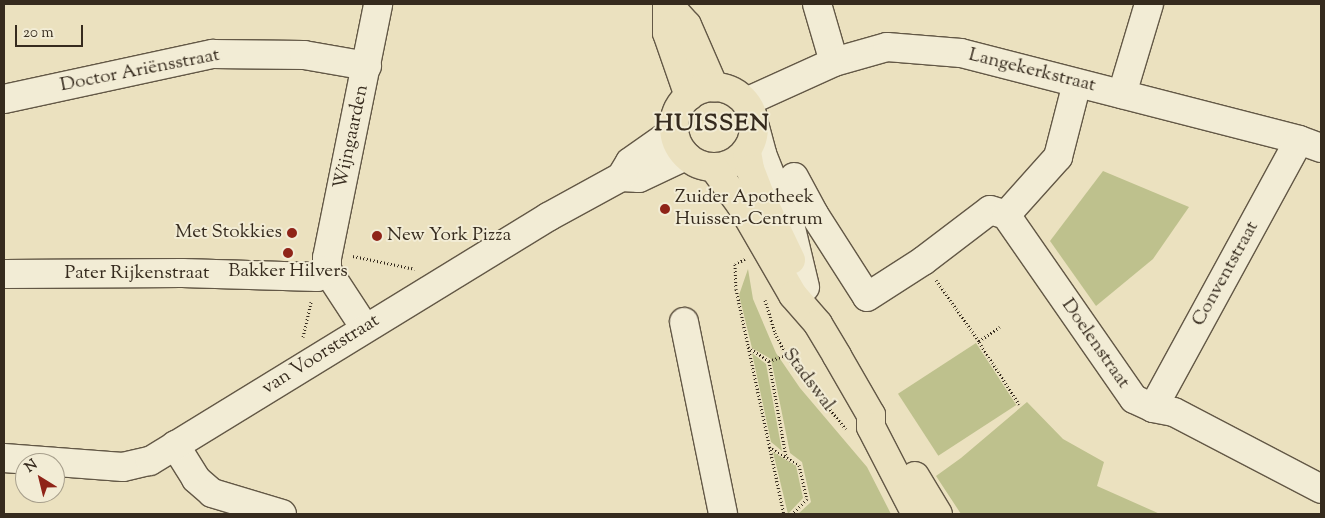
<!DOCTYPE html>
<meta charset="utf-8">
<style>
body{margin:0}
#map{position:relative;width:1325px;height:518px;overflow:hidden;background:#ebe1bf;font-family:"Sorts Mill Goudy",serif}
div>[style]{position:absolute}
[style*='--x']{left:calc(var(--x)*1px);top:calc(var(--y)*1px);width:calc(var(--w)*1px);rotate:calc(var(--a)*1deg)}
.green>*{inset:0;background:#bec18d;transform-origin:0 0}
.path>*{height:3px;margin-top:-1.5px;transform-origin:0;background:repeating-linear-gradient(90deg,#362b1e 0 1px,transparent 0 3.5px)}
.roads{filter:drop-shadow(1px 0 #635846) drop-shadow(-1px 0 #635846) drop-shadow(0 1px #635846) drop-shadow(0 -1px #635846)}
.minor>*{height:28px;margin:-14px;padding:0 14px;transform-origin:14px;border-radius:14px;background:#f2ecd5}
.major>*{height:28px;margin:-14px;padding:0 14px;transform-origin:14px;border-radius:14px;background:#ebe1bf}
.major>.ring{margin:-14px;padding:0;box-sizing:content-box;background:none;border:28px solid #ebe1bf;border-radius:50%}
.dots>*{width:14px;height:14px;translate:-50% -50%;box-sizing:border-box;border:2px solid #f2ecd5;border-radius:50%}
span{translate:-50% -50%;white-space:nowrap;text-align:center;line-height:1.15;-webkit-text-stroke:4px #f2ecd5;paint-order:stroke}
.street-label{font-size:19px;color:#362b1e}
.poi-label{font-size:19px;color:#362b1e}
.left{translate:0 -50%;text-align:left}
.right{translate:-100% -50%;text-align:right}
.district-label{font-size:24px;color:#362b1e;font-weight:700;letter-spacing:1px}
.frame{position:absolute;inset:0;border:5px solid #362b1e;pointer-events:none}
.north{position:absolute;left:15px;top:453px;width:50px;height:50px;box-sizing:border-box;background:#f2ecd5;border:1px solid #a79f8c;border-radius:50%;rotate:324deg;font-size:14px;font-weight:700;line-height:20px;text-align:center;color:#362b1e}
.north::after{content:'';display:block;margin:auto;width:18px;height:22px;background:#8f2418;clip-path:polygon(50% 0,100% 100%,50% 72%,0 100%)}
.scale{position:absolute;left:15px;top:25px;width:68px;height:22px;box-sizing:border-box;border:2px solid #362b1e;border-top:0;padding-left:6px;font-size:15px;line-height:18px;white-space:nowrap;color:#362b1e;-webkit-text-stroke:4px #f2ecd5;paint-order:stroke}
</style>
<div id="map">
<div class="green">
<i style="clip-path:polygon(1103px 171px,1189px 207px,1153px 259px,1096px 306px,1050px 241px)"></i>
<i style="clip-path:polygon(748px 269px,753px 299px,776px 353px,800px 388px,867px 467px,891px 514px,798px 514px,811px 502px,802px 462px,790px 453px,771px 359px,752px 348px,739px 295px)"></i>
<i style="left:976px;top:343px;width:74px;height:93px;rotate:57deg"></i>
<i style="clip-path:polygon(752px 353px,766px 364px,782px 451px,771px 442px)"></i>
<i style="clip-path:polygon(1027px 402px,1063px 439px,1104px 462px,1097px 486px,1160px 514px,961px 514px,936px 476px,961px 458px)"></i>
<i style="clip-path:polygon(773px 452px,796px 466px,803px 498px,788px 514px)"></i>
</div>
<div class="path">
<i style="--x:353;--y:256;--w:63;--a:11.8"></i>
<i style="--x:745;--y:259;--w:11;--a:153"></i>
<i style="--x:735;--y:264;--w:25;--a:88"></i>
<i style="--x:736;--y:289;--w:230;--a:78"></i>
<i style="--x:936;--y:280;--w:75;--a:54.8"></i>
<i style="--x:979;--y:341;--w:25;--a:-34"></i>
<i style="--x:765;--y:300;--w:34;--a:73"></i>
<i style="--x:775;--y:333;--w:25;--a:63"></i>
<i style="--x:786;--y:355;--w:95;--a:51"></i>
<i style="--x:303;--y:337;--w:36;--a:-77"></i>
<i style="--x:979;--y:342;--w:74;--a:57.2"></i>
<i style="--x:748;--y:347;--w:25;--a:34"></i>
<i style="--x:769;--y:361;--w:97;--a:79.9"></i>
<i style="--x:769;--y:361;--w:18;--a:-19"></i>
<i style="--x:769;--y:447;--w:35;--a:31"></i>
<i style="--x:799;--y:465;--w:35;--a:77"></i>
<i style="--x:807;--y:499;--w:21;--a:135"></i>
</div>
<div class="roads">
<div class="minor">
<i style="--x:817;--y:4;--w:60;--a:73.7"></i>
<i style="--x:1122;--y:94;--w:94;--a:-73.3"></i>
<i style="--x:4;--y:99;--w:214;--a:-12.2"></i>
<i style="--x:213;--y:54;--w:91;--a:0.6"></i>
<i style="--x:304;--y:55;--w:64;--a:9.9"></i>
<i style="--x:746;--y:102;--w:97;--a:-24.4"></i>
<i style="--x:834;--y:62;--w:55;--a:-15.8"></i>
<i style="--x:887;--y:47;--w:74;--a:4.6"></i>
<i style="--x:961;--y:53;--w:349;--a:14.4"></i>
<i style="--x:1299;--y:140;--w:23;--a:20"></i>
<i style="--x:755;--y:127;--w:28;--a:75"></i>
<i style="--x:762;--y:154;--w:75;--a:68.2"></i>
<i style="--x:790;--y:224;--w:65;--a:76.6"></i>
<i style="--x:621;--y:177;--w:18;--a:3"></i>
<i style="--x:639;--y:178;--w:52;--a:-25.1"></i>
<i style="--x:794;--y:177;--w:42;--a:61.6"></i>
<i style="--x:814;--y:214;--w:98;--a:57.4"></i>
<i style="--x:867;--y:297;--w:67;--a:-32.7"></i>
<i style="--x:923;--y:261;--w:84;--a:-37.3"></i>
<i style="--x:990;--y:210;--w:17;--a:17"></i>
<i style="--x:1006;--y:215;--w:224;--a:55.2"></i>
<i style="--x:1134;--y:399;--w:21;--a:25"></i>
<i style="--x:1153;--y:408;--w:21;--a:11"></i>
<i style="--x:1174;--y:412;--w:166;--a:27.6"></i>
<i style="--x:1006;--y:215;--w:78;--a:-48.1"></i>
<i style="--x:1058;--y:157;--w:76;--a:-75.6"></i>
<i style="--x:327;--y:270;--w:12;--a:-90"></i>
<i style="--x:327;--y:258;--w:259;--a:-78.6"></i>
<i style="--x:327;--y:270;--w:69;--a:56.8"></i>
<i style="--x:4;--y:274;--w:178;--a:-0.3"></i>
<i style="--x:182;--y:273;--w:135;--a:1.7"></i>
<i style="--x:317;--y:277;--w:12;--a:-35"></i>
<i style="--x:684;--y:322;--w:196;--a:78.5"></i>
<i style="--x:1153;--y:408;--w:305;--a:-61.4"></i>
<i style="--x:175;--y:445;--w:40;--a:58"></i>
<i style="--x:196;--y:479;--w:21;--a:41"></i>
<i style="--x:212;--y:493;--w:73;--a:16.7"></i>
<i style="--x:4;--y:458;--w:119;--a:4.3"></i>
<i style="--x:123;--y:467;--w:28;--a:-13"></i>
<i style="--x:150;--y:461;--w:467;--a:-31.5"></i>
<i style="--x:548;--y:217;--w:83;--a:-28.7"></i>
<i style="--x:621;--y:177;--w:17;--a:-59"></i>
<i style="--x:630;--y:162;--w:54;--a:-35.2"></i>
</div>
<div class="major">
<i style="--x:667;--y:4;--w:29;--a:90"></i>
<i style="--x:667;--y:33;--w:67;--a:70.8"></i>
<i style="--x:668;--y:4;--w:28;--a:48"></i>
<i style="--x:687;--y:25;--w:68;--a:66.5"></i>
<i class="ring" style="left:674px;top:87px;width:52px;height:52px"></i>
<i style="--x:747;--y:152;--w:17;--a:80"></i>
<i style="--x:750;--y:169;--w:28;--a:69"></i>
<i style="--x:760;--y:195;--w:72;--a:64.5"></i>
<i style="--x:714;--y:168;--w:46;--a:53.9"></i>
<i style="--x:741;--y:205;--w:104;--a:60"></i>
<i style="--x:793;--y:295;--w:38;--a:49"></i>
<i style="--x:818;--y:324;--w:37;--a:59"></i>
<i style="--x:837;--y:356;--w:68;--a:60"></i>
<i style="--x:871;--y:415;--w:12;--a:90"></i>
<i style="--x:871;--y:427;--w:98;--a:62.7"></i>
<i style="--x:915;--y:476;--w:44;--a:58.8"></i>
</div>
</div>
<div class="dots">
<i style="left:665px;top:209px;background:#8f2418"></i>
<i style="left:292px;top:233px;background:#8f2418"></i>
<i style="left:377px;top:236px;background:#8f2418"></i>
<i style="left:288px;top:253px;background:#8f2418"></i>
</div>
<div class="street-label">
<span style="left:140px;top:71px;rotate:-11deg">Doctor Ariënsstraat</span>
<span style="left:1032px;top:71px;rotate:14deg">Langekerkstraat</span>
<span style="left:352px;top:137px;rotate:-78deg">Wijngaarden</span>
<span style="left:137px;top:274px">Pater Rijkenstraat</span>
<span style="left:1226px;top:274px;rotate:-61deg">Conventstraat</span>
<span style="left:1095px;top:344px;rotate:55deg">Doelenstraat</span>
<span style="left:321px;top:355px;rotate:-32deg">van Voorststraat</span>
<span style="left:808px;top:380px;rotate:53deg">Stadswal</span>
</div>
<div class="poi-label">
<span class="left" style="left:675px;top:209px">Zuider Apotheek<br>Huissen-Centrum</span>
<span class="right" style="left:282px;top:233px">Met Stokkies</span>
<span class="left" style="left:387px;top:236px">New York Pizza</span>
<span style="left:288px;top:272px">Bakker Hilvers</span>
</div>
<div class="district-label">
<span style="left:712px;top:125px">HUISSEN</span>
</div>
<div class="frame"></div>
<div class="north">N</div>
<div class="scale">20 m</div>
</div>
